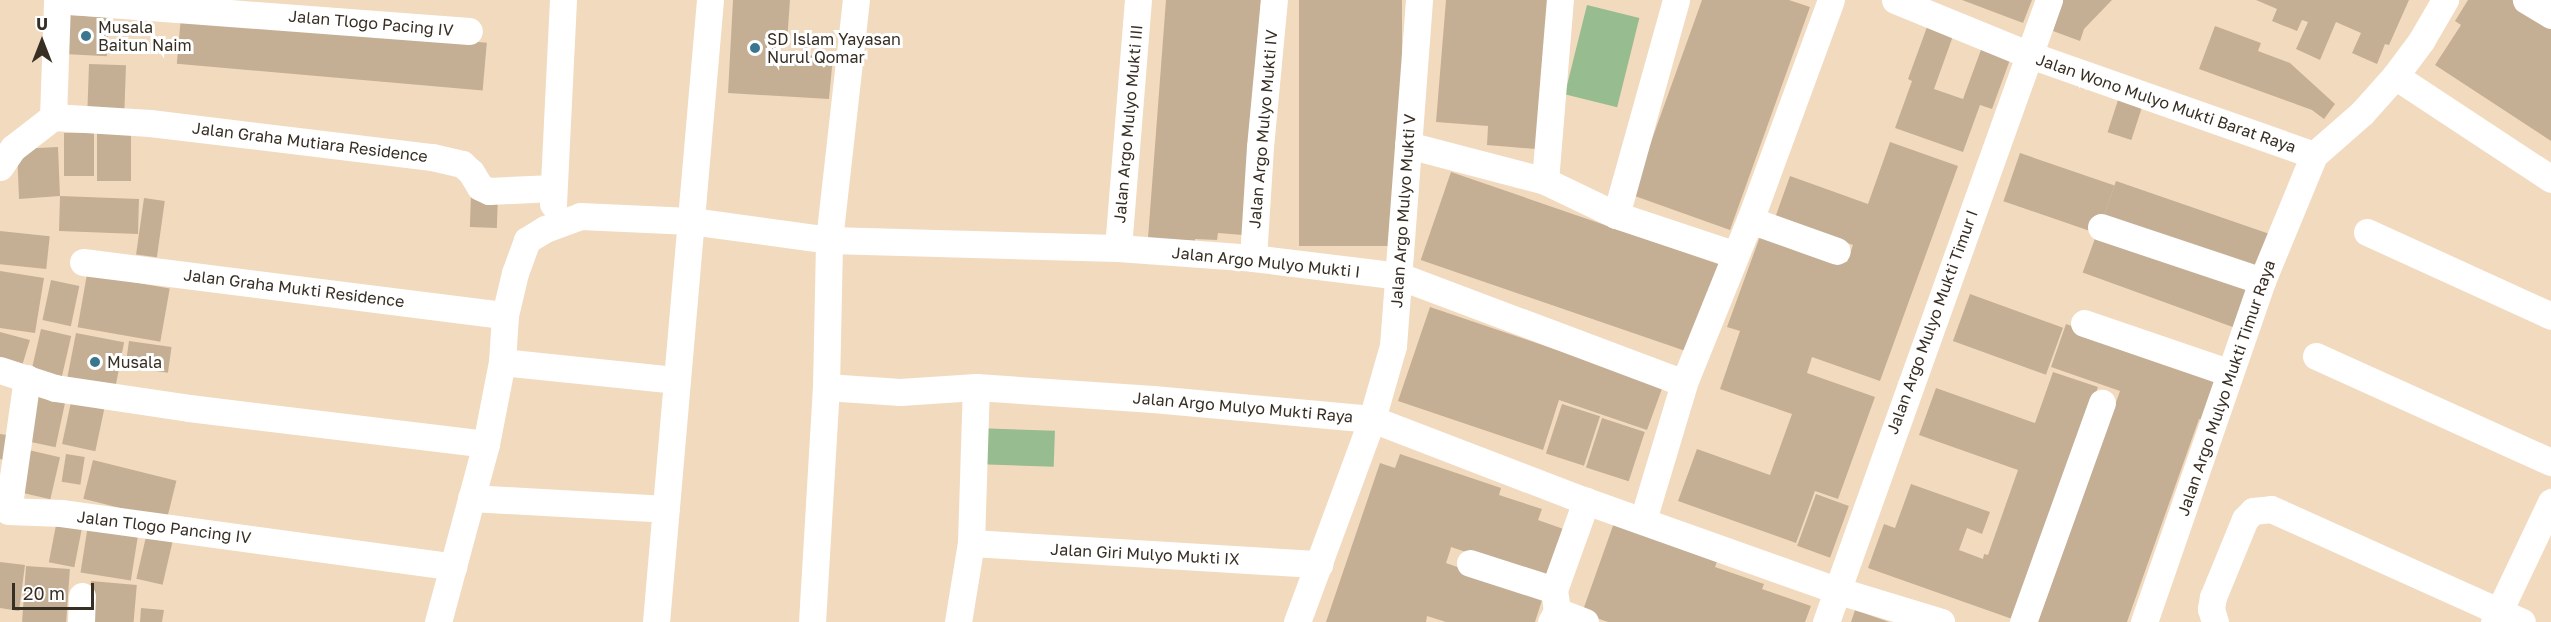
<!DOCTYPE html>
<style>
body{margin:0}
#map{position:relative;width:2551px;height:622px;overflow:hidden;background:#f2dabf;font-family:"Golos Text",sans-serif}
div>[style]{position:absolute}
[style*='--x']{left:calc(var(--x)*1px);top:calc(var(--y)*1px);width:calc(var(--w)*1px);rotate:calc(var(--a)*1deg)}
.green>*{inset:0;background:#97bc8f;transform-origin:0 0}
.building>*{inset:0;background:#c5af94;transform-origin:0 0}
.street>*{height:27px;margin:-13.5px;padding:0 13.5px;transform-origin:13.5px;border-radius:13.5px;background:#fff}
.dots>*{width:16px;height:16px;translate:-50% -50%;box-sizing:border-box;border:3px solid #fff;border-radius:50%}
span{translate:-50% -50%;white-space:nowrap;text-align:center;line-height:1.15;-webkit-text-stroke:6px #fff;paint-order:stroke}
.street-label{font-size:16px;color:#382f24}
.poi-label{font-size:16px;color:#382f24}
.left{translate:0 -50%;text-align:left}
.north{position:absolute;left:12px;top:12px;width:60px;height:60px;-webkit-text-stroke:4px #fff;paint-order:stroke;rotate:0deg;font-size:16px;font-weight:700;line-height:24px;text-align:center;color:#382f24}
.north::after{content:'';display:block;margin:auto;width:21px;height:27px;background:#382f24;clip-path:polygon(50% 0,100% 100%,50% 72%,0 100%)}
.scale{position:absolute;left:12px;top:583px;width:82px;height:27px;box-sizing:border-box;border:3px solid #382f24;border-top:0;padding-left:8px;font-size:18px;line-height:21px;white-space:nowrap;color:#382f24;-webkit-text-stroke:4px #fff;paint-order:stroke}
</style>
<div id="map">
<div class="green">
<i style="left:1587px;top:5px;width:54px;height:92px;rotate:14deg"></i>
<i style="left:975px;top:428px;width:80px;height:36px;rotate:2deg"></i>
</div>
<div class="building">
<i style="clip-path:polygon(733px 0,790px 0,787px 42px,779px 42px,779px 55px,833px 56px,829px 99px,728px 93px)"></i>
<i style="clip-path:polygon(1166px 0,1261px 0,1243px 235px,1218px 233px,1217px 240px,1195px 239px,1195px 241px,1148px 238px)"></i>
<i style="left:1299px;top:0;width:103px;height:246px"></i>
<i style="clip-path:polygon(1446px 0,1549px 0,1536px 149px,1487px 145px,1488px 126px,1436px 122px)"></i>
<i style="clip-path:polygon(1702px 0,1789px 0,1810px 7px,1730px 230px,1632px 195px)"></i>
<i style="clip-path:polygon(1962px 0,2032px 0,2023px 23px)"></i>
<i style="clip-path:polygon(2063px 0,2112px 0,2084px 29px,2080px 41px,2053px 31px)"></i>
<i style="clip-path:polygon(2256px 0,2409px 0,2389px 45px,2385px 44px,2377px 64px,2352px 53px,2361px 33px,2336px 22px,2320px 60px,2296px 49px,2308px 22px,2302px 20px,2297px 31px,2272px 21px,2277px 9px)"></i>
<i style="clip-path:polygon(2468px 0,2512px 0,2551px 25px,2551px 141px,2435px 65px,2461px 25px,2455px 21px)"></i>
<i style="left:66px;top:15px;width:43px;height:39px;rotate:3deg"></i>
<i style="left:181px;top:16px;width:307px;height:48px;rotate:5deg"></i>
<i style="clip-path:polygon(2215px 26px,2261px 43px,2258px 51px,2290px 63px,2335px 104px,2324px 119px,2312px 110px,2199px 69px)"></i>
<i style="clip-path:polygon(1927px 27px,1953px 36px,1934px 89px,1963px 99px,1982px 47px,2011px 57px,1992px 109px,1980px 105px,1963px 152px,1895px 128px,1912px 81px,1908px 79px)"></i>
<i style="left:89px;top:64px;width:37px;height:52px;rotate:2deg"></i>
<i style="left:2119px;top:97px;width:25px;height:37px;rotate:18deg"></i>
<i style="left:97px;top:130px;width:34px;height:51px"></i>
<i style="left:64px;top:133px;width:30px;height:43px"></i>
<i style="clip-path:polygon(1890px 142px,1958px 166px,1880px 381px,1812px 357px,1807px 373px,1875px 397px,1838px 499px,1815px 491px,1796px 543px,1678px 501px,1697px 449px,1770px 475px,1792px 414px,1720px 389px,1740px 331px,1727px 327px,1762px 231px,1847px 262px,1853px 245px,1775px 218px,1790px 176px,1868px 204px)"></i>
<i style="clip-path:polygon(58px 147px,60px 196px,139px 199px,138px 234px,59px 231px,60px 196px,19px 199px,17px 149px)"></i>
<i style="left:2020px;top:153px;width:100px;height:51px;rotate:19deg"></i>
<i style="left:1451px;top:172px;width:287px;height:93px;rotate:19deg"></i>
<i style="left:2116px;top:181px;width:161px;height:41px;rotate:19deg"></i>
<i style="left:471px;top:194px;width:27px;height:33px;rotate:2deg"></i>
<i style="left:144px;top:198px;width:21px;height:57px;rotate:8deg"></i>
<i style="left:0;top:231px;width:50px;height:33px;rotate:6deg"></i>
<i style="left:2097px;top:233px;width:164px;height:42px;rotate:20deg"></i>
<i style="clip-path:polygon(0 271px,44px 278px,35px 333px,0 328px)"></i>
<i style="left:87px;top:274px;width:84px;height:54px;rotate:10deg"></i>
<i style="left:51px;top:280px;width:29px;height:41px;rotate:12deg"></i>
<i style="left:1970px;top:294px;width:99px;height:50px;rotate:20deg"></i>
<i style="clip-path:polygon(1430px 307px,1663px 386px,1647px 430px,1559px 400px,1543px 450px,1398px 401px)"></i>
<i style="clip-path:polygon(2066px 324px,2218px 376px,2203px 420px,2199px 419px,2127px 622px,2038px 622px,2120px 391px,2051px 367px)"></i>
<i style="left:41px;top:329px;width:31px;height:42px;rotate:13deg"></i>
<i style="clip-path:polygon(0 332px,30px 340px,21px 369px,0 363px)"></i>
<i style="left:76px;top:333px;width:49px;height:49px;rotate:11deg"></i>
<i style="left:129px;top:341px;width:43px;height:26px;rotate:8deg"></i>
<i style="clip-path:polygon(2053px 372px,2098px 387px,2015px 620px,1868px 568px,1884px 524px,1895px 528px,1911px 484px,1990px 512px,1982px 534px,1967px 528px,1959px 550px,1983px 559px,1984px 554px,1988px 555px,2018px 470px,1919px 435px,1936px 388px,2035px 423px)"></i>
<i style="left:36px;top:395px;width:30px;height:47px;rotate:12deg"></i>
<i style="left:71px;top:402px;width:34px;height:43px;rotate:12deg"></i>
<i style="left:1562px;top:404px;width:40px;height:52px;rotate:18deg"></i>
<i style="left:1602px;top:418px;width:45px;height:52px;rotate:18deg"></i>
<i style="clip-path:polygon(0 434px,7px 435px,3px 460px,0 459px)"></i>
<i style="left:24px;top:449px;width:37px;height:43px;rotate:13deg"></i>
<i style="left:66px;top:454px;width:19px;height:28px;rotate:9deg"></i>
<i style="clip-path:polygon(1400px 454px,1501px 488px,1499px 495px,1542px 509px,1538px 520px,1569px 531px,1552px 581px,1451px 547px,1450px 551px,1446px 563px,1543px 597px,1535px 622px,1446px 622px,1427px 616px,1426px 622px,1326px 622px,1380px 463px,1395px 468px)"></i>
<i style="left:93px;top:460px;width:86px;height:40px;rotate:14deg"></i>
<i style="left:1816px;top:494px;width:35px;height:55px;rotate:20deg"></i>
<i style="left:57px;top:520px;width:26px;height:43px;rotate:11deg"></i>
<i style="clip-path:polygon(1615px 520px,1719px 556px,1715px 567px,1764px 584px,1762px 589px,1811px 606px,1805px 622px,1608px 622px,1582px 613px)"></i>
<i style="left:88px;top:525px;width:51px;height:48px;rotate:9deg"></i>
<i style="left:148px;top:528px;width:27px;height:52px;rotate:13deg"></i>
<i style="clip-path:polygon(0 562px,25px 565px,19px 611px,0 608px)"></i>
<i style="left:26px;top:566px;width:44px;height:56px;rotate:4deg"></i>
<i style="left:91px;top:581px;width:46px;height:41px;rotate:5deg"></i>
<i style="clip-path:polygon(141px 608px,164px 610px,162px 622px,140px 622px)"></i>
<i style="clip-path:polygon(1855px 610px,1889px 622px,1851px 622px)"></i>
</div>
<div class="street">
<i style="--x:57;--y:0;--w:413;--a:4.3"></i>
<i style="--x:1895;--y:0;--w:146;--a:22.2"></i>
<i style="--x:2030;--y:55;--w:301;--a:19.4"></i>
<i style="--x:2526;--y:0;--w:29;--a:31"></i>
<i style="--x:2395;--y:76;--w:187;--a:33.4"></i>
<i style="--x:53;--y:117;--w:97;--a:3.5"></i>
<i style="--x:150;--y:123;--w:284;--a:6.9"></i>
<i style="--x:432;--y:157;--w:31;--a:13"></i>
<i style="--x:462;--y:164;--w:12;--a:42"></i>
<i style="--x:471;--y:172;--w:17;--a:59"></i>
<i style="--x:480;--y:187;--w:10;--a:24"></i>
<i style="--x:489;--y:191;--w:64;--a:-2.7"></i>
<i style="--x:1408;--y:145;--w:142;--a:14.7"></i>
<i style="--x:1545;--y:181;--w:79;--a:25.6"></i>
<i style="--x:1616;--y:215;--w:126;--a:18.4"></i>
<i style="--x:0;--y:167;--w:23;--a:-56"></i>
<i style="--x:13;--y:148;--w:51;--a:-37.8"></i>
<i style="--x:53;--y:117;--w:117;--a:-88"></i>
<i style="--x:1545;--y:181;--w:182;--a:-85.3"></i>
<i style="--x:553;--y:204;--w:204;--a:-87.2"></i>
<i style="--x:1616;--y:215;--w:223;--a:-74.4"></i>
<i style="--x:1750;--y:220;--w:92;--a:19.6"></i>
<i style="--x:2101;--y:227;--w:170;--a:18.5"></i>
<i style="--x:2367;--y:232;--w:202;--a:24.5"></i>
<i style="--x:1118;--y:248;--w:249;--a:-85.4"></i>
<i style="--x:1253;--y:258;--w:111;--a:-86.4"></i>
<i style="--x:1260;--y:147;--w:148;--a:-84.6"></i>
<i style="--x:83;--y:262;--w:425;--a:7.2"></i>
<i style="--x:2084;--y:323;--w:154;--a:18.9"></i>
<i style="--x:2316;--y:356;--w:258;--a:24.3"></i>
<i style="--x:502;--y:362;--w:176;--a:5.9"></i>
<i style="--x:0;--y:370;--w:58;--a:18.1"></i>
<i style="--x:55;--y:388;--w:135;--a:8.5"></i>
<i style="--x:189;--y:408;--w:299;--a:6.9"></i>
<i style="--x:27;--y:378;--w:134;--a:98.1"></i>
<i style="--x:8;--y:511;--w:53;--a:2.2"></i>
<i style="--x:61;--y:513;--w:396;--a:7.8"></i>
<i style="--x:826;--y:387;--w:74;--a:3.9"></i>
<i style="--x:900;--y:392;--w:76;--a:-3.8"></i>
<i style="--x:976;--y:387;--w:177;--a:3.9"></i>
<i style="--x:1153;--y:399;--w:220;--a:5.2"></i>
<i style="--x:1372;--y:419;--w:229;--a:21"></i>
<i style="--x:1586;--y:501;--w:265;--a:19.6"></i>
<i style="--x:1836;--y:590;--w:110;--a:16.9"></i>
<i style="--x:471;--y:498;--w:195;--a:3.2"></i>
<i style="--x:1643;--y:520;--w:143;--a:-73.3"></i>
<i style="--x:1684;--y:383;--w:176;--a:-68"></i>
<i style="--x:1750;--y:220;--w:234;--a:-69.8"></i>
<i style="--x:971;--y:543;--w:349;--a:3.5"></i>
<i style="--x:1470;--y:563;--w:88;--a:17.8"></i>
<i style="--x:1557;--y:611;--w:30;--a:21"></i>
<i style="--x:81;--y:622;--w:26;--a:-88"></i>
<i style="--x:438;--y:622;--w:184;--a:-74.9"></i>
<i style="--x:486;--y:444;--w:84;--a:-79"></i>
<i style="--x:502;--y:362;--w:47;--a:-86.3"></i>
<i style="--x:505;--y:315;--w:43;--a:-76.6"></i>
<i style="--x:515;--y:273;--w:35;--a:-70"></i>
<i style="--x:527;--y:240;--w:21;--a:-31"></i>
<i style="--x:545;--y:229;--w:37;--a:-20"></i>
<i style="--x:580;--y:216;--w:111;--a:2.6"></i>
<i style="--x:691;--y:221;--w:139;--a:7.8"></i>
<i style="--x:829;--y:240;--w:289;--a:1.6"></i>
<i style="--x:1118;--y:248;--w:135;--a:4.2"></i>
<i style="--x:1253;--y:258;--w:147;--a:7"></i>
<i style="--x:1399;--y:276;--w:304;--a:20.6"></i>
<i style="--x:656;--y:622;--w:624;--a:-85.04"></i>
<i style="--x:812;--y:622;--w:235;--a:-86.6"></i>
<i style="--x:826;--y:387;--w:147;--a:-88.8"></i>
<i style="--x:829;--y:240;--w:242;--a:-83.6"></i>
<i style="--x:958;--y:622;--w:80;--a:-80.7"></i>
<i style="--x:971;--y:543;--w:156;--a:-88.2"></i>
<i style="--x:1297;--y:622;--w:216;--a:-69.7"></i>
<i style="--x:1372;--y:419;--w:76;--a:-74"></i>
<i style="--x:1393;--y:346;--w:347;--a:-85.7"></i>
<i style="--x:1551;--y:622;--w:13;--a:-61"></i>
<i style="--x:1557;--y:611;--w:21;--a:-98"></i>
<i style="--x:1554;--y:590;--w:95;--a:-70.2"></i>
<i style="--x:1826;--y:622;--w:661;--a:-70.28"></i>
<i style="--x:2023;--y:622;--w:233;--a:-70.2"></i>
<i style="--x:2144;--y:622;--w:361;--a:-70.9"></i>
<i style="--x:2262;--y:281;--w:136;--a:-67.6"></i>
<i style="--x:2314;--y:155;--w:64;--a:-41.2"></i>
<i style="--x:2362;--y:113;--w:50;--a:-48.3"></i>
<i style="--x:2395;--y:76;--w:44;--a:-53.4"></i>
<i style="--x:2421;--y:41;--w:48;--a:-59.7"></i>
<i style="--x:2215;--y:622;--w:14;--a:-107"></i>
<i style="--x:2211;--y:609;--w:12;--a:-81"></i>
<i style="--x:2213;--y:597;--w:84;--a:-67.7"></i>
<i style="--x:2245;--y:519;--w:11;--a:-45"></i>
<i style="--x:2253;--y:511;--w:18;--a:-6"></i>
<i style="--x:2271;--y:509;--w:275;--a:24.2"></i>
<i style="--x:2494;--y:622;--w:133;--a:-64.6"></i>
</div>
<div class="dots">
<i style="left:86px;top:36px;background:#3a768e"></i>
<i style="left:755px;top:48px;background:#3a768e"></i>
<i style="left:95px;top:362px;background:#3a768e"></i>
</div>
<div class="street-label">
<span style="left:371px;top:23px;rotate:5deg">Jalan Tlogo Pacing IV</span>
<span style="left:2166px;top:103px;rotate:19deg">Jalan Wono Mulyo Mukti Barat Raya</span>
<span style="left:1128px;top:124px;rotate:-85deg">Jalan Argo Mulyo Mukti III</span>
<span style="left:1263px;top:129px;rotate:-85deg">Jalan Argo Mulyo Mukti IV</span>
<span style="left:310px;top:142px;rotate:7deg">Jalan Graha Mutiara Residence</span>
<span style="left:1403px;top:211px;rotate:-86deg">Jalan Argo Mulyo Mukti V</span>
<span style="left:1266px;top:262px;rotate:6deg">Jalan Argo Mulyo Mukti I</span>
<span style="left:294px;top:288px;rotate:7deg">Jalan Graha Mukti Residence</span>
<span style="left:1932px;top:322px;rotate:-70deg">Jalan Argo Mulyo Mukti Timur I</span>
<span style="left:2226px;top:388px;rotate:-71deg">Jalan Argo Mulyo Mukti Timur Raya</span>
<span style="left:1243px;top:407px;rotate:5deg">Jalan Argo Mulyo Mukti Raya</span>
<span style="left:164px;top:527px;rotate:7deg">Jalan Tlogo Pancing IV</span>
<span style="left:1145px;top:554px;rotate:3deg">Jalan Giri Mulyo Mukti IX</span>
</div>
<div class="poi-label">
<span class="left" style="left:98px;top:36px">Musala<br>Baitun Naim</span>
<span class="left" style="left:767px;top:48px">SD Islam Yayasan<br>Nurul Qomar</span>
<span class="left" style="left:107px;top:362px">Musala</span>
</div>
<div class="north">U</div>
<div class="scale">20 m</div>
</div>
